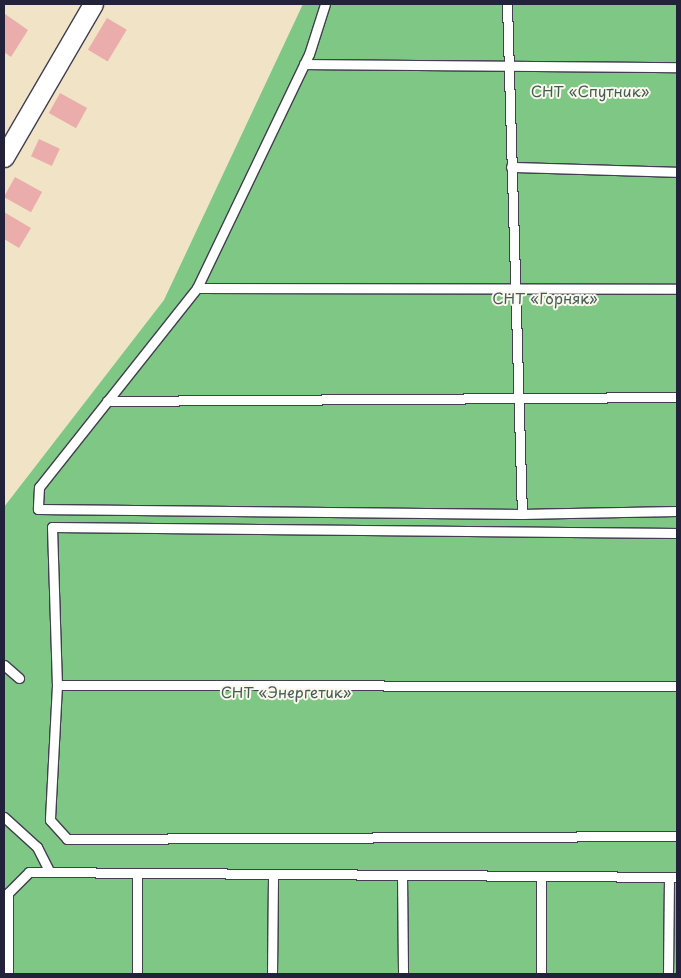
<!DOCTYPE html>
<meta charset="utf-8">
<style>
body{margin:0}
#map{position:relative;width:681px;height:978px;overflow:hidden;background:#f1e3c6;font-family:"Playpen Sans",sans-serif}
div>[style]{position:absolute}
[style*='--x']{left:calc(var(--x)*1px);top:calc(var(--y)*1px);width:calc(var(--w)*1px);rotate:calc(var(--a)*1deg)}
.green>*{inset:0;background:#7ec784}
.building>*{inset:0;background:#eaadac;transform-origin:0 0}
.roads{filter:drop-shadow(1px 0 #413f50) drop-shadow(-1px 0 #413f50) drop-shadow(0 1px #413f50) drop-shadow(0 -1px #413f50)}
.service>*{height:9px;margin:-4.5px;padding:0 4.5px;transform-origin:4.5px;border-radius:4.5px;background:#fff}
.minor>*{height:19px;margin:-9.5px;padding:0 9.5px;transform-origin:9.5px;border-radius:9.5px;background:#fff}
span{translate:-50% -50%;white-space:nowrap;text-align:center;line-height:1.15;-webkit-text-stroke:4px #fbf7ec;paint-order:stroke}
.park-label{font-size:15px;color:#425c55}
.frame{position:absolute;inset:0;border:5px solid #22223b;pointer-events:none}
</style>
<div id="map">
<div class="green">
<i style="clip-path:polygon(303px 4px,677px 4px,677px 974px,4px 974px,4px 507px,164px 300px)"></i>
</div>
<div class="building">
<i style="clip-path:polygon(5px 14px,28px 30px,11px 57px,4px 52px)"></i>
<i style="left:107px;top:18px;width:23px;height:37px;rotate:31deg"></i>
<i style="left:60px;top:93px;width:31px;height:23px;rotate:29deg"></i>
<i style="left:39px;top:139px;width:23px;height:19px;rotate:25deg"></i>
<i style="left:15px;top:177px;width:31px;height:23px;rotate:29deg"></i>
<i style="clip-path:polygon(4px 212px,31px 228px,19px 248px,4px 239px)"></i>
</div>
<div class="roads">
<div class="service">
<i style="--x:325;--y:4;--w:52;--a:107.7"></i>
<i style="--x:309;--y:54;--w:259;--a:115.6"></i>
<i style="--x:197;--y:288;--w:254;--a:128.4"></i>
<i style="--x:39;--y:487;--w:22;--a:93"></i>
<i style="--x:38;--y:509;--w:484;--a:0.6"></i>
<i style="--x:522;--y:514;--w:155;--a:-1.1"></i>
<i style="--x:507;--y:4;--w:510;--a:88.32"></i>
<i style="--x:304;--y:64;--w:373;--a:0.5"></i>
<i style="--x:511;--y:167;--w:166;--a:1.7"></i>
<i style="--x:197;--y:288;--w:480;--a:0.1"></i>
<i style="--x:107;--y:401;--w:570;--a:-0.4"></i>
<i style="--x:677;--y:533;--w:625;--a:-179.45"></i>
<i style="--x:52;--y:527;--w:158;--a:88.2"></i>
<i style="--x:57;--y:685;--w:135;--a:93"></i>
<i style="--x:50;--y:820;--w:25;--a:48"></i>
<i style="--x:67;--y:839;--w:610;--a:-0.28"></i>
<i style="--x:4;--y:665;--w:20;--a:41"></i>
<i style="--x:57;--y:685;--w:620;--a:0.09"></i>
<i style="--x:4;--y:817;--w:45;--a:42.3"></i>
<i style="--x:37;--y:847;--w:28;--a:63"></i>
<i style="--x:402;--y:875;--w:99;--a:89.4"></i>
<i style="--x:541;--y:876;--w:98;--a:90"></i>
<i style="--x:8;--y:893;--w:81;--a:90"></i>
<i style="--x:4;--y:897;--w:35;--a:-45"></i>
<i style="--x:29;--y:872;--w:648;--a:0.44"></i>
<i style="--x:137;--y:974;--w:101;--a:-90"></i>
<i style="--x:272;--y:974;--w:100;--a:-89.4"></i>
<i style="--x:668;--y:974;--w:97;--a:-89.4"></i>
</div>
<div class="minor">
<i style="--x:4;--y:157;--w:177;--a:-59.8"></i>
</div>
</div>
<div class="park-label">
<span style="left:590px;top:91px">СНТ «Спутник»</span>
<span style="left:545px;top:298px">СНТ «Горняк»</span>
<span style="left:286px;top:692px">СНТ «Энергетик»</span>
</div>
<div class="frame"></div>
</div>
